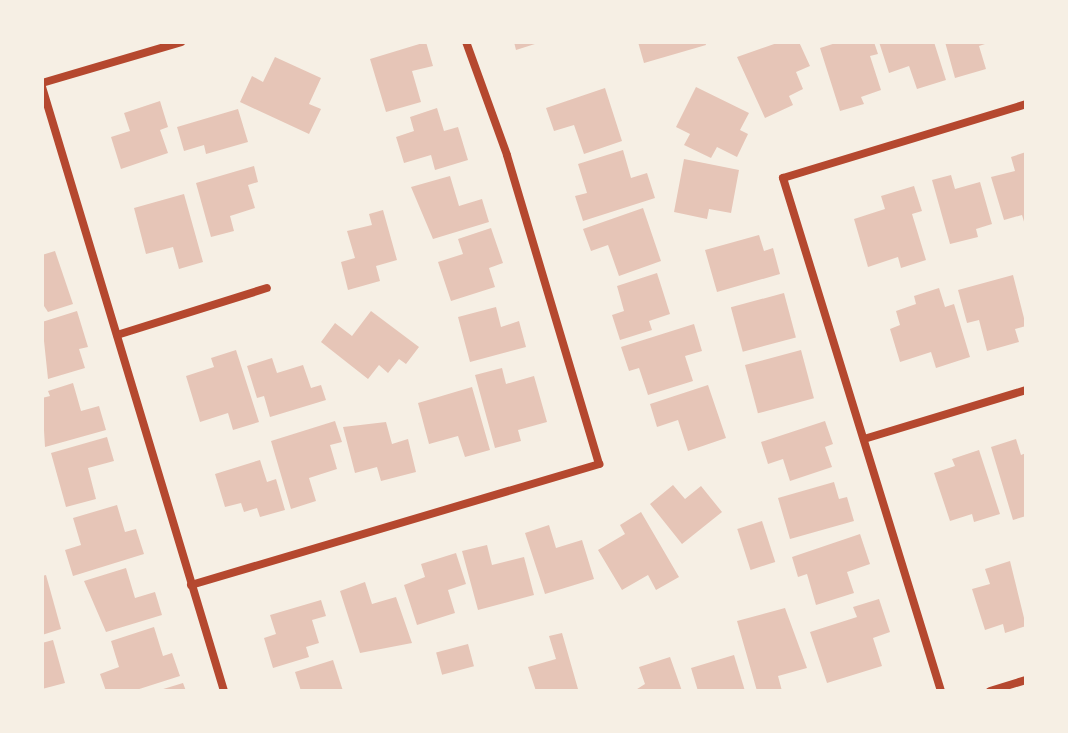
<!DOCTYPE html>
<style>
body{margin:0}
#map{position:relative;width:1068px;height:733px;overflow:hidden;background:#f6efe4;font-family:Rubik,sans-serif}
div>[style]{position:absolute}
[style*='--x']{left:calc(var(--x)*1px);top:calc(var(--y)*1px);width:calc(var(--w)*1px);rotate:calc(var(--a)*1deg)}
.building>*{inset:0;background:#e6c5b7;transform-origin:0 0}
.minor>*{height:8px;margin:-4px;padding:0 4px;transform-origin:4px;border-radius:4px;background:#b5482f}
span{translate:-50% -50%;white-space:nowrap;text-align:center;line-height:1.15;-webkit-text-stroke:6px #f6efe4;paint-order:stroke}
.frame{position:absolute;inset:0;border:44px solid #f6efe4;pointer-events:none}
</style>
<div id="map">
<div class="building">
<i style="clip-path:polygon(426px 42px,433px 66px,412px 71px,421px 102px,386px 112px,370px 59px)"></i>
<i style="clip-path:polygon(514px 42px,538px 42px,538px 43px,516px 50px)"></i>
<i style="clip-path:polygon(638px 42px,705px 42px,706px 45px,644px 63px)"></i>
<i style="clip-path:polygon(780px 42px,799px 42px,810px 66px,796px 72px,803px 89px,789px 96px,793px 105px,765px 118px,737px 57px)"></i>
<i style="clip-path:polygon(839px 42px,874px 42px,878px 54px,870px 56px,881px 90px,861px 97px,864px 104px,840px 111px,820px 48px)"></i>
<i style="clip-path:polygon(879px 42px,934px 42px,946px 80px,917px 89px,909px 66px,889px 73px)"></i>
<i style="clip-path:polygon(945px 42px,991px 42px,979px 46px,986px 69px,955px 78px)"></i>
<i style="clip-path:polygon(275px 57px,321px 78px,309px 104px,321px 109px,309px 134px,240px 102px,252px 76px,263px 82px)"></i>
<i style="clip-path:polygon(696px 87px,749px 113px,740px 130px,748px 134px,737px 157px,717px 147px,711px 158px,684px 145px,690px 134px,676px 127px)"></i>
<i style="clip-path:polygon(605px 88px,622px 141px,584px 154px,574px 125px,554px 131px,546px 108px)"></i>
<i style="clip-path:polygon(160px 101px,168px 127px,160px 130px,168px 153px,121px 169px,111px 137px,130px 131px,124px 113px)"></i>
<i style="clip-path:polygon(437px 108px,444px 131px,458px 127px,468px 160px,435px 170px,431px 155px,404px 163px,396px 137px,414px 131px,410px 117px)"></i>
<i style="clip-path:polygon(238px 109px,248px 142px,206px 154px,204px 145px,184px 151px,177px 127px)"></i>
<i style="clip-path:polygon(623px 150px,631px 178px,647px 173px,655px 198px,583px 221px,575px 196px,587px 193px,578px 164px)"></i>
<i style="clip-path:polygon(1026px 152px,1026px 225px,1025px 225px,1022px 215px,1004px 220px,991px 177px,1015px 171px,1011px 157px)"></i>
<i style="clip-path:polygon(684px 159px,739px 170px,731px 213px,709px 209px,707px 219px,674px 212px)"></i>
<i style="clip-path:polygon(254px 166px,258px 182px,248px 185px,255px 208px,230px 216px,234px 231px,211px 237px,196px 183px)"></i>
<i style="clip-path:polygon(951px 175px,955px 189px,980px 182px,992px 224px,976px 229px,978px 237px,950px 244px,932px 180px)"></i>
<i style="clip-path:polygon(450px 176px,459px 206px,482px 199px,489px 222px,433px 239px,411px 187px)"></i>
<i style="clip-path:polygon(914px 186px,922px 211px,912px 214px,926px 260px,901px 268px,898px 257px,868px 267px,854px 219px,885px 209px,881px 196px)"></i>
<i style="clip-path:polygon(184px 194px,203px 262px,179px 269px,173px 247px,146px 254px,134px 208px)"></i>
<i style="clip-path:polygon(643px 208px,661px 261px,619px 276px,608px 245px,591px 251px,583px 229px)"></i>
<i style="clip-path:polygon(383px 210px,397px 260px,376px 266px,380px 281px,348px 290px,341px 262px,355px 258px,347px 231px,372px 225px,369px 214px)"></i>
<i style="clip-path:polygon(491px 228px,503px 263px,489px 268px,495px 287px,451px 301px,438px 262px,463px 254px,458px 239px)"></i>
<i style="clip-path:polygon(759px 235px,764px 251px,773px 248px,780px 274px,717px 292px,705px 250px)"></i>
<i style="clip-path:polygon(55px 251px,73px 304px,48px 312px,42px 303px,42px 255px)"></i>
<i style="clip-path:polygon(657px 273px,670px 314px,649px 321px,652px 330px,620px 340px,612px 315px,624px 311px,617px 286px)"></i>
<i style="clip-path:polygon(1013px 275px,1026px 326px,1015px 329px,1019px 342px,987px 351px,979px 320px,967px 323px,958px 290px)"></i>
<i style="clip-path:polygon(939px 288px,945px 307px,954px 304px,970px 357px,936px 368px,931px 352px,900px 362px,890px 329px,900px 325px,896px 311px,916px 304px,914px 296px)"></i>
<i style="left:784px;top:293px;width:46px;height:55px;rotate:75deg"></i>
<i style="clip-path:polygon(496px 307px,501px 327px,519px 321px,526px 347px,470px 362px,458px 317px)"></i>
<i style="clip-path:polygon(77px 311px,88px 347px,79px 349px,85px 368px,48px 379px,42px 322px)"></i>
<i style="clip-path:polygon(371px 311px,419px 347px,406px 364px,399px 359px,388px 373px,379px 365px,368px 379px,321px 342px,335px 323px,352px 336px)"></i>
<i style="clip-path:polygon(694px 324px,702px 351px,685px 356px,693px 381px,648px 395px,639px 368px,629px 371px,621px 347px)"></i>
<i style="clip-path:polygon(236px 350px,259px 422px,233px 430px,228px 413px,200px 422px,186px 376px,214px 367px,211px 358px)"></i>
<i style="left:801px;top:350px;width:50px;height:58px;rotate:75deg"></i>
<i style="clip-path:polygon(272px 358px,277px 373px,303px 365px,311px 388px,321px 385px,326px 400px,270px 417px,264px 396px,257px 398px,247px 366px)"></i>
<i style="clip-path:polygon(502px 368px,506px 384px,534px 376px,547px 422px,518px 430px,521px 441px,495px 448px,475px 375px)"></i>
<i style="clip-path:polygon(73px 383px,81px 411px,99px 406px,106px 430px,45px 447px,42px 398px,50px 396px,48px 391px)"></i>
<i style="clip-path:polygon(708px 385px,726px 438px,688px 451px,678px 420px,657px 427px,650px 404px)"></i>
<i style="clip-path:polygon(472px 387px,490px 450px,465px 457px,458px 436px,429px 444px,418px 403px)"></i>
<i style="clip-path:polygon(335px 421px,342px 442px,330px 445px,337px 469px,309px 478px,316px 501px,291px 509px,271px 441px)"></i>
<i style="clip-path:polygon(825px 421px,833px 444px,825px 447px,832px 467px,790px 481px,783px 459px,768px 464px,761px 442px)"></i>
<i style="clip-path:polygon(386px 422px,392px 444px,408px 439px,416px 472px,381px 481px,377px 467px,355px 473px,343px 427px)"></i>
<i style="clip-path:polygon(107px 437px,114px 461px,88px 468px,96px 499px,66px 507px,51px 453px)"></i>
<i style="clip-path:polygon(1016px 439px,1021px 455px,1026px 453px,1026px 516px,1013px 520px,991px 447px)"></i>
<i style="clip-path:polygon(979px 450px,1000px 514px,974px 522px,972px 514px,950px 521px,934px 473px,955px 466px,952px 459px)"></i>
<i style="clip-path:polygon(260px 460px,267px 482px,276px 479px,285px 510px,260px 517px,257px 508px,244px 512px,241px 503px,225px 507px,215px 474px)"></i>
<i style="clip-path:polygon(834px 482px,839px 499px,847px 497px,854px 521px,790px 539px,778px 498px)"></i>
<i style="clip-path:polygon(673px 485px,685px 499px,701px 486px,722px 512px,682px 544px,650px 504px)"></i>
<i style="clip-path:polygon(117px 505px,125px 532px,136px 529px,144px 554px,73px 576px,65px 550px,81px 545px,73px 518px)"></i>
<i style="clip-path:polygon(641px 512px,679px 577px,656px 590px,648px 575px,622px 590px,598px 550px,625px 534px,620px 525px)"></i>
<i style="left:762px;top:521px;width:43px;height:26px;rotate:72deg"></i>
<i style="clip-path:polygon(549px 525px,556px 548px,582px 540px,594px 579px,545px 594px,525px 533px)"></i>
<i style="clip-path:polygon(860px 534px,870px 564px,847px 572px,854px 593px,816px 605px,807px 574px,798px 577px,792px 557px)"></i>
<i style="clip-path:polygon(487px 545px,492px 565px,524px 557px,534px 595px,478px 610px,462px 551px)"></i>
<i style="clip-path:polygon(456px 553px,466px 584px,448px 590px,455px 613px,417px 625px,404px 585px,425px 577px,421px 564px)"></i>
<i style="clip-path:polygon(1010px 561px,1026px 626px,1005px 633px,1003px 624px,985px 630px,972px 589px,990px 584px,985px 569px)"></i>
<i style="clip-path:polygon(126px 568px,135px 598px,155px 592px,162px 615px,106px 632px,84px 581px)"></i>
<i style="clip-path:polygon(46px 575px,61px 629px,42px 635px,42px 576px)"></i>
<i style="clip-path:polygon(365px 582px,372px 604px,396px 597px,412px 643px,360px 653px,340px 591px)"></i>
<i style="clip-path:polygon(879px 599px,890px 632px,873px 638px,882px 666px,827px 683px,810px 632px,857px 617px,853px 607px)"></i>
<i style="clip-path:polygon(321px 600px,326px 616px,312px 620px,319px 643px,306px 647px,309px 657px,273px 668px,264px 638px,276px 634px,270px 615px)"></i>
<i style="clip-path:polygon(785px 608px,807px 668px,778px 676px,782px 691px,757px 691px,737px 621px)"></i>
<i style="clip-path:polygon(154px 627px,163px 656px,172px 653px,180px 676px,133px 691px,106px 691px,100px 674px,119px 667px,111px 641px)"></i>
<i style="clip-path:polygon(562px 633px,578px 689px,536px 691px,528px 667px,556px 659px,549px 636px)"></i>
<i style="clip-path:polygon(53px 640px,65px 683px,42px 689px,42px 643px)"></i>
<i style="left:468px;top:644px;width:23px;height:33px;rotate:75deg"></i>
<i style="clip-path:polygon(734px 655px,745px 691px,698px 691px,691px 668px)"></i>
<i style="clip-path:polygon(670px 657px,682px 691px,634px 691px,645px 684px,639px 667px)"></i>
<i style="clip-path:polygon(333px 660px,343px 691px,301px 691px,295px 672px)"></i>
<i style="clip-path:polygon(183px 683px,186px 691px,160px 691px,160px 690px)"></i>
</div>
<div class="minor">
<i style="--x:42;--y:83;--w:145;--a:-16.4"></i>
<i style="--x:42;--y:87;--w:631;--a:73.23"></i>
<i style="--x:117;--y:335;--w:157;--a:-17.4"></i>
<i style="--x:864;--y:439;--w:169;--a:-16.8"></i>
<i style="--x:191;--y:585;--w:426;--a:-16.5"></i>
<i style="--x:599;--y:464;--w:322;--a:-106.6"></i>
<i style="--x:507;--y:155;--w:120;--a:-109.9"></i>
<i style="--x:941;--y:691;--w:537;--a:-107.12"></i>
<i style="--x:783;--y:178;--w:254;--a:-16.9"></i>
<i style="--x:990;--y:691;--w:38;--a:-17"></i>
</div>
<div class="frame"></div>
</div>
